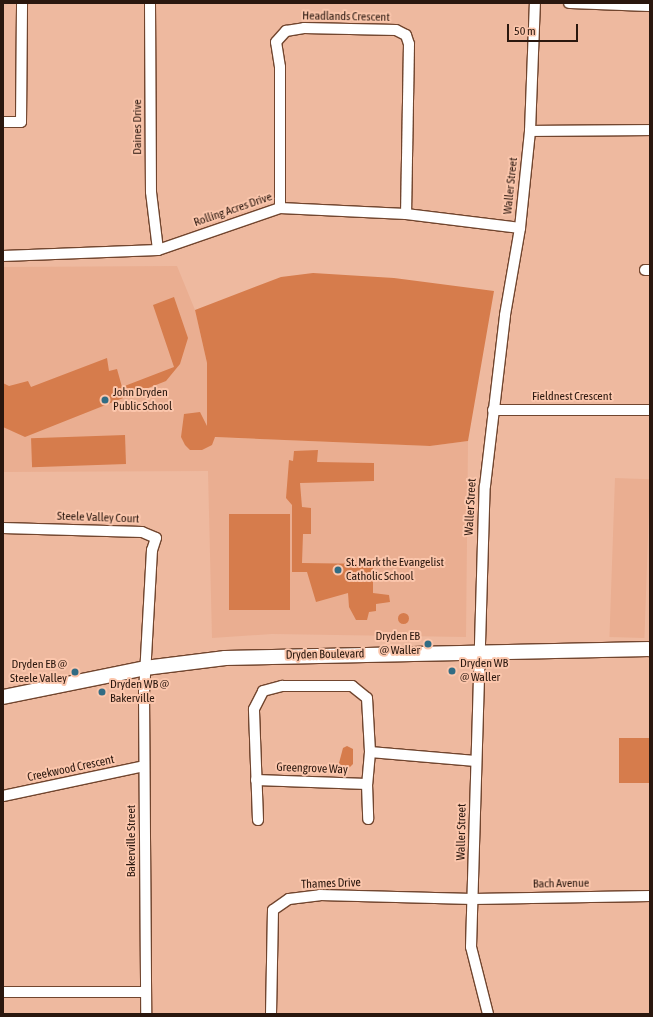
<!DOCTYPE html>
<style>
body{margin:0}
#map{position:relative;width:653px;height:1017px;overflow:hidden;background:#eeb99f;font-family:"Asap Condensed",sans-serif}
div>[style]{position:absolute}
[style*='--x']{left:calc(var(--x)*1px);top:calc(var(--y)*1px);width:calc(var(--w)*1px);rotate:calc(var(--a)*1deg)}
.built>*{inset:0;background:#eaae91;transform-origin:0 0}
.green>*{inset:0;background:#d67c4c;transform-origin:0 0}
.round{border-radius:50%}
.roads{filter:drop-shadow(1px 0 #71452e) drop-shadow(-1px 0 #71452e) drop-shadow(0 1px #71452e) drop-shadow(0 -1px #71452e)}
.street>*{height:10px;margin:-5px;padding:0 5px;transform-origin:5px;border-radius:5px;background:#fff}
.secondary>*{height:14px;margin:-7px;padding:0 7px;transform-origin:7px;border-radius:7px;background:#fff}
.dots>*{width:11px;height:11px;translate:-50% -50%;box-sizing:border-box;border:2px solid #fbc6ac;border-radius:50%}
span{translate:-50% -50%;white-space:nowrap;text-align:center;line-height:1.15;-webkit-text-stroke:4px #fbc6ac;paint-order:stroke}
.street-label{font-size:12px;color:#2a170e}
.poi-label{font-size:12px;color:#2a170e}
.left{translate:0 -50%;text-align:left}
.right{translate:-100% -50%;text-align:right}
.frame{position:absolute;inset:0;border:4px solid #2a170e;pointer-events:none}
.scale{position:absolute;left:507px;top:24px;width:71px;height:18px;box-sizing:border-box;border:2px solid #2a170e;border-top:0;padding-left:5px;font-size:12px;line-height:14px;white-space:nowrap;color:#2a170e;-webkit-text-stroke:3px #fbc6ac;paint-order:stroke}
</style>
<div id="map">
<div class="built">
<i style="clip-path:polygon(177px 266px,195px 310px,207px 363px,208px 437px,430px 446px,468px 441px,466px 637px,272px 634px,212px 638px,208px 471px,3px 472px,3px 267px)"></i>
<i style="left:615px;top:478px;width:35px;height:159px;rotate:2deg"></i>
</div>
<div class="green">
<i style="clip-path:polygon(313px 273px,394px 278px,494px 291px,468px 441px,430px 446px,215px 437px,212px 445px,202px 450px,190px 450px,185px 445px,181px 437px,184px 414px,200px 412px,207px 426px,207px 363px,195px 310px,281px 277px)"></i>
<i style="clip-path:polygon(174px 297px,188px 338px,180px 364px,166px 381px,25px 437px,3px 427px,3px 383px,9px 386px,28px 381px,31px 387px,107px 358px,109px 371px,117px 369px,122px 387px,174px 367px,153px 305px)"></i>
<i style="left:125px;top:435px;width:29px;height:94px;rotate:88deg"></i>
<i style="clip-path:polygon(318px 450px,317px 462px,374px 463px,374px 481px,300px 483px,302px 507px,311px 508px,311px 534px,303px 534px,302px 563px,373px 564px,373px 593px,389px 595px,390px 602px,376px 604px,376px 611px,369px 612px,367px 620px,356px 620px,349px 607px,348px 593px,316px 602px,307px 572px,292px 572px,292px 505px,286px 498px,289px 460px,293px 461px,294px 451px)"></i>
<i style="left:229px;top:514px;width:61px;height:96px"></i>
<i class="round" style="left:397.5px;top:612.5px;width:11px;height:11px"></i>
<i style="left:650px;top:738px;width:45px;height:31px;rotate:90deg"></i>
<i style="clip-path:polygon(347px 746px,353px 749px,353px 764px,348px 769px,344px 769px,339px 763px,343px 748px)"></i>
</div>
<div class="roads">
<div class="street">
<i style="--x:150;--y:3;--w:189;--a:89.7"></i>
<i style="--x:151;--y:192;--w:58;--a:83.1"></i>
<i style="--x:569;--y:3;--w:81;--a:2.1"></i>
<i style="--x:3;--y:122;--w:18;--a:0"></i>
<i style="--x:21;--y:122;--w:119;--a:-89.5"></i>
<i style="--x:530;--y:131;--w:120;--a:-0.5"></i>
<i style="--x:280;--y:208;--w:141;--a:-90"></i>
<i style="--x:280;--y:67;--w:25;--a:-99"></i>
<i style="--x:276;--y:42;--w:15;--a:-48"></i>
<i style="--x:286;--y:31;--w:18;--a:-9"></i>
<i style="--x:304;--y:28;--w:92;--a:1.2"></i>
<i style="--x:396;--y:30;--w:11;--a:27"></i>
<i style="--x:406;--y:35;--w:9;--a:72"></i>
<i style="--x:409;--y:44;--w:170;--a:91"></i>
<i style="--x:3;--y:256;--w:155;--a:-2.2"></i>
<i style="--x:158;--y:250;--w:129;--a:-19"></i>
<i style="--x:280;--y:208;--w:126;--a:2.7"></i>
<i style="--x:406;--y:214;--w:115;--a:7"></i>
<i style="--x:645;--y:270;--w:5;--a:0"></i>
<i style="--x:493;--y:410;--w:157;--a:0"></i>
<i style="--x:3;--y:528;--w:139;--a:1.6"></i>
<i style="--x:142;--y:532;--w:15;--a:23"></i>
<i style="--x:156;--y:538;--w:13;--a:108"></i>
<i style="--x:152;--y:550;--w:143;--a:93.2"></i>
<i style="--x:144;--y:693;--w:321;--a:89.6"></i>
<i style="--x:370;--y:752;--w:106;--a:4.9"></i>
<i style="--x:256;--y:780;--w:111;--a:2.1"></i>
<i style="--x:3;--y:796;--w:144;--a:-12"></i>
<i style="--x:258;--y:820;--w:111;--a:-92.1"></i>
<i style="--x:254;--y:709;--w:20;--a:-63"></i>
<i style="--x:263;--y:691;--w:20;--a:-15"></i>
<i style="--x:282;--y:686;--w:70;--a:0"></i>
<i style="--x:352;--y:686;--w:19;--a:39"></i>
<i style="--x:367;--y:698;--w:54;--a:86.8"></i>
<i style="--x:370;--y:752;--w:32;--a:95"></i>
<i style="--x:367;--y:784;--w:35;--a:88"></i>
<i style="--x:3;--y:992;--w:143;--a:0"></i>
<i style="--x:271;--y:1014;--w:104;--a:-88.9"></i>
<i style="--x:273;--y:910;--w:19;--a:-35"></i>
<i style="--x:289;--y:899;--w:31;--a:-7"></i>
<i style="--x:320;--y:895;--w:153;--a:1.5"></i>
<i style="--x:473;--y:899;--w:177;--a:-1"></i>
<i style="--x:488;--y:1014;--w:69;--a:-104.2"></i>
<i style="--x:471;--y:947;--w:461;--a:-88.3"></i>
<i style="--x:485;--y:486;--w:172;--a:-83.3"></i>
<i style="--x:505;--y:315;--w:88;--a:-80.2"></i>
<i style="--x:520;--y:228;--w:98;--a:-84.1"></i>
<i style="--x:530;--y:131;--w:128;--a:-87.8"></i>
</div>
<div class="secondary">
<i style="--x:3;--y:697;--w:145;--a:-11.5"></i>
<i style="--x:145;--y:668;--w:81;--a:-7.1"></i>
<i style="--x:225;--y:658;--w:425;--a:-1.2"></i>
</div>
</div>
<div class="dots">
<i style="left:105px;top:400px;background:#316c84"></i>
<i style="left:338px;top:570px;background:#316c84"></i>
<i style="left:428px;top:644px;background:#316c84"></i>
<i style="left:452px;top:671px;background:#316c84"></i>
<i style="left:75px;top:672px;background:#316c84"></i>
<i style="left:102px;top:692px;background:#316c84"></i>
</div>
<div class="street-label">
<span style="left:346px;top:17px;rotate:1deg">Headlands Crescent</span>
<span style="left:138px;top:127px;rotate:-90deg">Daines Drive</span>
<span style="left:511px;top:186px;rotate:-84deg">Waller Street</span>
<span style="left:233px;top:210px;rotate:-19deg">Rolling Acres Drive</span>
<span style="left:572px;top:397px">Fieldnest Crescent</span>
<span style="left:471px;top:507px;rotate:-87deg">Waller Street</span>
<span style="left:98px;top:518px;rotate:2deg">Steele Valley Court</span>
<span style="left:325px;top:655px;rotate:-1deg">Dryden Boulevard</span>
<span style="left:71px;top:769px;rotate:-12deg">Creekwood Crescent</span>
<span style="left:312px;top:769px;rotate:2deg">Greengrove Way</span>
<span style="left:462px;top:832px;rotate:-89deg">Waller Street</span>
<span style="left:132px;top:841px;rotate:-90deg">Bakerville Street</span>
<span style="left:331px;top:884px;rotate:-2deg">Thames Drive</span>
<span style="left:561px;top:884px;rotate:-1deg">Bach Avenue</span>
</div>
<div class="poi-label">
<span class="left" style="left:113px;top:400px">John Dryden<br>Public School</span>
<span class="left" style="left:346px;top:570px">St. Mark the Evangelist<br>Catholic School</span>
<span class="right" style="left:420px;top:644px">Dryden EB<br>@ Waller</span>
<span class="left" style="left:460px;top:671px">Dryden WB<br>@ Waller</span>
<span class="right" style="left:67px;top:672px">Dryden EB @<br>Steele Valley</span>
<span class="left" style="left:110px;top:692px">Dryden WB @<br>Bakerville</span>
</div>
<div class="frame"></div>
<div class="scale">50 m</div>
</div>
